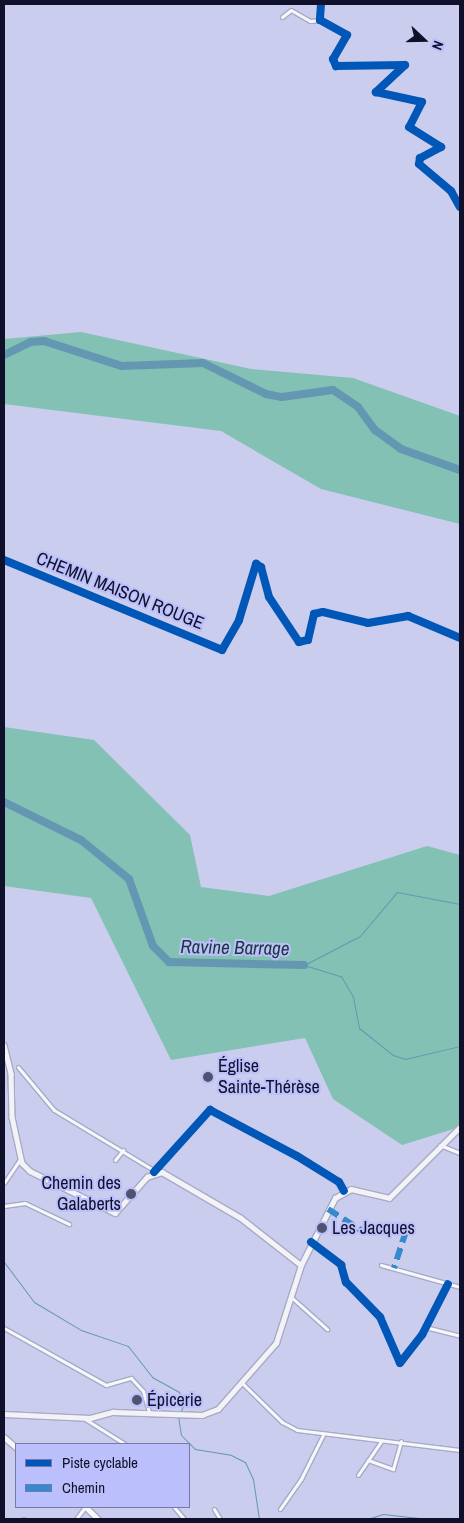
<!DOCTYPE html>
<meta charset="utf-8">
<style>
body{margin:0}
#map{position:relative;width:464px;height:1523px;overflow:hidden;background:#cacded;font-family:"Archivo Narrow",sans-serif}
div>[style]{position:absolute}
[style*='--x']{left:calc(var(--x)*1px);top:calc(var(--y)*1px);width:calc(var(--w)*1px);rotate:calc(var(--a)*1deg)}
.green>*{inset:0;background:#82c1b4}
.stream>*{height:1px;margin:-0.5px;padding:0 0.5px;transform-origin:0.5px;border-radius:0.5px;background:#6498b2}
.river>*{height:8px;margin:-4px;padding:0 4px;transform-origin:4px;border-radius:4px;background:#6498b2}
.roads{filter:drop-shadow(1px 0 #a8aac6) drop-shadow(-1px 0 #a8aac6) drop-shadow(0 1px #a8aac6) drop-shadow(0 -1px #a8aac6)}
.minor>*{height:3px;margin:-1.5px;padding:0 1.5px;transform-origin:1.5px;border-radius:1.5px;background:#f7f8fc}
.tertiary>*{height:4.5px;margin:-2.25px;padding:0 2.25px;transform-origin:2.25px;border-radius:2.25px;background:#f7f8fc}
.secondary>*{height:4.5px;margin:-2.25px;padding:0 2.25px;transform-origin:2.25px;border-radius:2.25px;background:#f3f2f7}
.quiet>*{height:6px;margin-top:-3px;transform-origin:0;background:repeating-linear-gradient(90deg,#368acc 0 12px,transparent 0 18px)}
.cycleway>*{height:8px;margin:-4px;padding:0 4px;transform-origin:4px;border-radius:4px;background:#0057b8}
.dots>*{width:14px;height:14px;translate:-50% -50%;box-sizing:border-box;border:2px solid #bbc0fc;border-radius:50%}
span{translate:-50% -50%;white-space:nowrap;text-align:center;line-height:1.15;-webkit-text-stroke:4px #bbc0fc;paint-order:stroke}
.street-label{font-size:18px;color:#10102a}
.poi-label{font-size:18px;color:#10102a}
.left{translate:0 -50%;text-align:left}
.right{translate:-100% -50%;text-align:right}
.water-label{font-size:19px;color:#1d353d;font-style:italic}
.frame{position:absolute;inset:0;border:5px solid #10102a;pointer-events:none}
.legend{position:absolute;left:15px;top:1443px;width:175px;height:65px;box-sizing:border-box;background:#bbc0fc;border:1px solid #777aa8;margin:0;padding:6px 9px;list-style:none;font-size:15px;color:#10102a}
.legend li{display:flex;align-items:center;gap:10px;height:25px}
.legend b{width:25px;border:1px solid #777aa8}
.north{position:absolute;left:399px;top:15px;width:50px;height:50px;-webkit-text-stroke:4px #bbc0fc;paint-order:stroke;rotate:111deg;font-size:14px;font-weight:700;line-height:20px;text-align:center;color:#10102a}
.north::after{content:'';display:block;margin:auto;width:18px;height:22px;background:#10102a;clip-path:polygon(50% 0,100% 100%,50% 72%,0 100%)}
</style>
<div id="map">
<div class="green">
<i style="clip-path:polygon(81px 332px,251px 369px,353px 378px,460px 416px,460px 524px,321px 489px,221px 431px,4px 404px,4px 339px)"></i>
<i style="clip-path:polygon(4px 727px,94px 740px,190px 835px,201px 887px,269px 896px,427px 846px,460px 855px,460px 1127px,402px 1145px,333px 1099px,305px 1038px,171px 1060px,91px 898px,4px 886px)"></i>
</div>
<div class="stream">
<i style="--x:304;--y:965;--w:39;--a:17"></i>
<i style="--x:341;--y:976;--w:24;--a:60"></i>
<i style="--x:353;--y:997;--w:32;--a:79"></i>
<i style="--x:359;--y:1028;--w:43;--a:38.5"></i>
<i style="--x:393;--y:1055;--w:13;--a:18"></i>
<i style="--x:405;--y:1059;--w:57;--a:-13.3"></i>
<i style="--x:304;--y:965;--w:63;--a:-27.4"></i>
<i style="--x:360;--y:936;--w:57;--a:-49.9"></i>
<i style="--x:397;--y:892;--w:64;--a:10.8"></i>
<i style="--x:4;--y:1262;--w:50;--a:53.1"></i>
<i style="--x:34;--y:1302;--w:55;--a:30.8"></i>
<i style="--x:81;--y:1330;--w:50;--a:18.8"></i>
<i style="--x:128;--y:1346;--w:39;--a:52"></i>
<i style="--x:152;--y:1377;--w:31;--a:29"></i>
<i style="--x:179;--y:1392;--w:13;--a:67"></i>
<i style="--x:184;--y:1404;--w:10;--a:114"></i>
<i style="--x:178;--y:1416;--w:19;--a:81"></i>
<i style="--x:181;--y:1435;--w:20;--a:45"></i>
<i style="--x:195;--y:1449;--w:36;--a:9"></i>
<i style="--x:231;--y:1455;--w:16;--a:27"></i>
<i style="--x:245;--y:1462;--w:19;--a:65"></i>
<i style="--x:253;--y:1479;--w:40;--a:81.5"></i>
<i style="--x:367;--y:1519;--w:17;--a:-17"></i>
<i style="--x:383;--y:1514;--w:45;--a:6.3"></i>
</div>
<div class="river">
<i style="--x:4;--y:355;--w:30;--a:-26"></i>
<i style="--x:31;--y:342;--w:13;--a:-4"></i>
<i style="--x:44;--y:341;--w:82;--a:17.8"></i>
<i style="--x:122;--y:366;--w:81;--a:-2.1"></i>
<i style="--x:203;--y:363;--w:70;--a:26.2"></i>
<i style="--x:266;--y:394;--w:16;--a:11"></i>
<i style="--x:282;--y:397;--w:51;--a:-7.8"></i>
<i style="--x:333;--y:390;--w:30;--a:34"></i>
<i style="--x:358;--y:407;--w:29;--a:54"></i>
<i style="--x:375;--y:430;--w:32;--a:36"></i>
<i style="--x:401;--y:449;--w:63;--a:19.6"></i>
<i style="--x:4;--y:802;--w:86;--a:26.3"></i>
<i style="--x:81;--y:840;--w:62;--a:39.1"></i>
<i style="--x:129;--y:879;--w:71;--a:70.3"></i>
<i style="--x:153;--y:946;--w:23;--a:45"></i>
<i style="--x:169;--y:962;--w:135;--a:1.3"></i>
</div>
<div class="roads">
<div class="minor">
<i style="--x:321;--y:4;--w:16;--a:94"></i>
<i style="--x:320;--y:20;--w:31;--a:29"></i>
<i style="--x:347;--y:35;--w:28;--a:120"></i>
<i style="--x:333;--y:59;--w:8;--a:67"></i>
<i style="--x:336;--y:66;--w:69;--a:-0.8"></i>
<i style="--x:405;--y:65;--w:40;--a:137"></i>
<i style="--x:376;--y:92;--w:47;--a:12.3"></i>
<i style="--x:422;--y:102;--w:28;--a:117"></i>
<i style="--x:409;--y:127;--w:38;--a:32"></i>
<i style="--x:441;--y:147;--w:24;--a:152"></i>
<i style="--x:420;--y:158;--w:6;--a:99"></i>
<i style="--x:419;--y:164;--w:42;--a:40.2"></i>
<i style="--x:451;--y:191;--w:18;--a:61"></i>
<i style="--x:282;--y:17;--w:11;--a:-38"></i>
<i style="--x:291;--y:10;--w:22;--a:30"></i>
<i style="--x:310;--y:21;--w:10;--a:-6"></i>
<i style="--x:4;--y:560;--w:236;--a:22.4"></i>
<i style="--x:222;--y:650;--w:34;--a:-60"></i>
<i style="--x:239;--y:620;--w:59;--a:-73.1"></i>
<i style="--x:256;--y:564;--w:6;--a:31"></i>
<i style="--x:261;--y:567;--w:31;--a:75"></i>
<i style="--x:269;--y:597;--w:54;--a:56.3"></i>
<i style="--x:299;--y:642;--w:9;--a:-13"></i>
<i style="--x:308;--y:640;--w:27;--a:-77"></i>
<i style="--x:314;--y:614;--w:9;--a:-13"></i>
<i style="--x:323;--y:612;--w:46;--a:13.7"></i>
<i style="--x:368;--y:623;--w:41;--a:-9.9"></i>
<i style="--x:408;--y:616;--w:56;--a:22.9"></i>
<i style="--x:18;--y:1067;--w:56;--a:50.1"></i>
<i style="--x:54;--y:1110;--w:118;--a:31.1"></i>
<i style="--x:440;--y:1145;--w:22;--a:22"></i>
<i style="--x:115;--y:1160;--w:13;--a:-51"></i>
<i style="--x:154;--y:1172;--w:84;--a:-47.9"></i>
<i style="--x:210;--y:1110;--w:98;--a:27.9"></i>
<i style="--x:297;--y:1156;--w:49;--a:31.8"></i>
<i style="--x:339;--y:1182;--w:10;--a:61"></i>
<i style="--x:4;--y:1183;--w:30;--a:-56"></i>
<i style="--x:4;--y:1206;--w:21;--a:-8"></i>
<i style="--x:25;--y:1203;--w:49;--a:25.5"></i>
<i style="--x:312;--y:1243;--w:36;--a:37"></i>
<i style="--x:341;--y:1265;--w:18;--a:74"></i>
<i style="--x:346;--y:1282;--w:49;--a:45.8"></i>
<i style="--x:380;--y:1317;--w:50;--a:66.5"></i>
<i style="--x:400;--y:1363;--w:36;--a:-52"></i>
<i style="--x:422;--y:1335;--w:57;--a:-63"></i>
<i style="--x:381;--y:1265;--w:82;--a:15.6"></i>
<i style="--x:290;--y:1296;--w:50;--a:41.7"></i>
<i style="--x:425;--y:1327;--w:36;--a:14"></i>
<i style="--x:4;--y:1328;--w:117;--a:29.2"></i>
<i style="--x:106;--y:1385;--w:26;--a:-16"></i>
<i style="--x:131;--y:1378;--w:18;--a:47"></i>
<i style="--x:143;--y:1391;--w:22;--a:74"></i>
<i style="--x:242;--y:1383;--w:56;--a:44.3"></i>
<i style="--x:282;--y:1422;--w:17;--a:28"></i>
<i style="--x:297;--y:1430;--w:164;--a:7"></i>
<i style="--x:85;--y:1419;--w:47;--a:32"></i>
<i style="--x:368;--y:1460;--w:27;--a:20"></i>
<i style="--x:393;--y:1469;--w:29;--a:-74"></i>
<i style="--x:358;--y:1475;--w:42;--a:-55.6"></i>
<i style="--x:174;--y:1507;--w:16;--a:50"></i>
<i style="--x:214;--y:1509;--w:12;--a:59"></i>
<i style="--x:280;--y:1509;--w:37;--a:-55"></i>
<i style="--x:301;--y:1479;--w:49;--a:-63.4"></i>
<i style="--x:23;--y:1519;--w:1;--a:0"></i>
<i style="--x:76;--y:1519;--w:15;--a:-53"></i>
</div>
<div class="tertiary">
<i style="--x:4;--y:1437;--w:16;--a:40"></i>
<i style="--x:86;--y:1507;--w:17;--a:45"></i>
</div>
<div class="secondary">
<i style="--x:4;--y:1045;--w:30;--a:76"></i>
<i style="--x:11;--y:1074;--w:43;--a:88.7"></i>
<i style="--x:12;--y:1117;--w:47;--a:77.7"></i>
<i style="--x:22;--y:1163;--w:11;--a:45"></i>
<i style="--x:30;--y:1171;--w:95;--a:26.3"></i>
<i style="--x:115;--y:1213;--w:48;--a:-48.4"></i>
<i style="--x:147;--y:1177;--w:16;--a:-18"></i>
<i style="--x:162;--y:1172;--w:91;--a:30.2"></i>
<i style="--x:241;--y:1218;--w:76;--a:38.1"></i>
<i style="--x:4;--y:1414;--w:86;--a:2.7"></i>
<i style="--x:90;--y:1418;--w:24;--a:-15"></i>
<i style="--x:113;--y:1412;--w:89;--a:1.9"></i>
<i style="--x:202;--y:1415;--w:17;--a:-21"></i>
<i style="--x:218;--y:1409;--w:88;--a:-48.7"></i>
<i style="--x:276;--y:1343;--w:82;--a:-72.2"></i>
<i style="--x:301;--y:1265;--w:75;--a:-63.1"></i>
<i style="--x:335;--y:1198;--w:18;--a:-29"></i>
<i style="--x:351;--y:1189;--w:39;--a:13"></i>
<i style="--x:389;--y:1198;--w:100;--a:-45"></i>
</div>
</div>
<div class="quiet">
<i style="--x:328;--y:1209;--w:43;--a:32.6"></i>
<i style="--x:364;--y:1232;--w:42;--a:-1.4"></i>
<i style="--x:406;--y:1231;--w:39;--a:108"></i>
</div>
<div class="cycleway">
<i style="--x:321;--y:4;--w:16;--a:94"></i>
<i style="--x:320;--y:20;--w:31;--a:29"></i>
<i style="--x:347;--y:35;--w:28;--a:120"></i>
<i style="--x:333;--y:59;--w:8;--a:67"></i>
<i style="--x:336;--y:66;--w:69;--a:-0.8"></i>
<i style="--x:405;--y:65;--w:40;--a:137"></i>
<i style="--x:376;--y:92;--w:47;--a:12.3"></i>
<i style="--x:422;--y:102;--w:28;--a:117"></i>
<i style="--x:409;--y:127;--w:38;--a:32"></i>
<i style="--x:441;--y:147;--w:24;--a:152"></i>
<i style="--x:420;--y:158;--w:6;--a:99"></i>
<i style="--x:419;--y:164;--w:42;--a:40.2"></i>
<i style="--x:451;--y:191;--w:18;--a:61"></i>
<i style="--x:4;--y:560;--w:236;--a:22.4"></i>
<i style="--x:222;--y:650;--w:34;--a:-60"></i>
<i style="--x:239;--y:620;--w:59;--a:-73.1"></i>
<i style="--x:256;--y:564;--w:6;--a:31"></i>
<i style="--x:261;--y:567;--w:31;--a:75"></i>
<i style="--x:269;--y:597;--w:54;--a:56.3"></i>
<i style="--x:299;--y:642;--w:9;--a:-13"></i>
<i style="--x:308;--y:640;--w:27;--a:-77"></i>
<i style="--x:314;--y:614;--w:9;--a:-13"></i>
<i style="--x:323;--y:612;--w:46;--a:13.7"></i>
<i style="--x:368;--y:623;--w:41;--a:-9.9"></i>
<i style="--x:408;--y:616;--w:56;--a:22.9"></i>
<i style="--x:154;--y:1172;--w:84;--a:-47.9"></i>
<i style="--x:210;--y:1110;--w:98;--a:27.9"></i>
<i style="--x:297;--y:1156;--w:49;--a:31.8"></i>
<i style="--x:339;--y:1182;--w:10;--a:61"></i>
<i style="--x:311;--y:1242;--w:38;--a:37"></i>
<i style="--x:341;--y:1265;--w:18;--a:74"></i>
<i style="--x:346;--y:1282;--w:49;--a:45.8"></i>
<i style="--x:380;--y:1317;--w:50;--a:66.5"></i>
<i style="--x:400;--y:1363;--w:36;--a:-52"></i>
<i style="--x:422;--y:1335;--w:57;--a:-63"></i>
</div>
<div class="dots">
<i style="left:208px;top:1077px;background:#51526e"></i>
<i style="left:131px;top:1194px;background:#51526e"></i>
<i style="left:322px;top:1228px;background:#51526e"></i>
<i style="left:137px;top:1400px;background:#51526e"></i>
</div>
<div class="street-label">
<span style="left:120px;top:591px;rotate:22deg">CHEMIN MAISON ROUGE</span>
</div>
<div class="poi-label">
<span class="left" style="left:218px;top:1077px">Église<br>Sainte-Thérèse</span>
<span class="right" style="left:121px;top:1194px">Chemin des<br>Galaberts</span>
<span class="left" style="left:332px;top:1228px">Les Jacques</span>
<span class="left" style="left:147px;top:1400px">Épicerie</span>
</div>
<div class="water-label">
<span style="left:235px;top:948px;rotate:1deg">Ravine Barrage</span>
</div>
<div class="frame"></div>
<ul class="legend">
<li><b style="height:6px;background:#0057b8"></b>Piste cyclable</li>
<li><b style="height:6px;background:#368acc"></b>Chemin</li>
</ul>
<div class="north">N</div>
</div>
